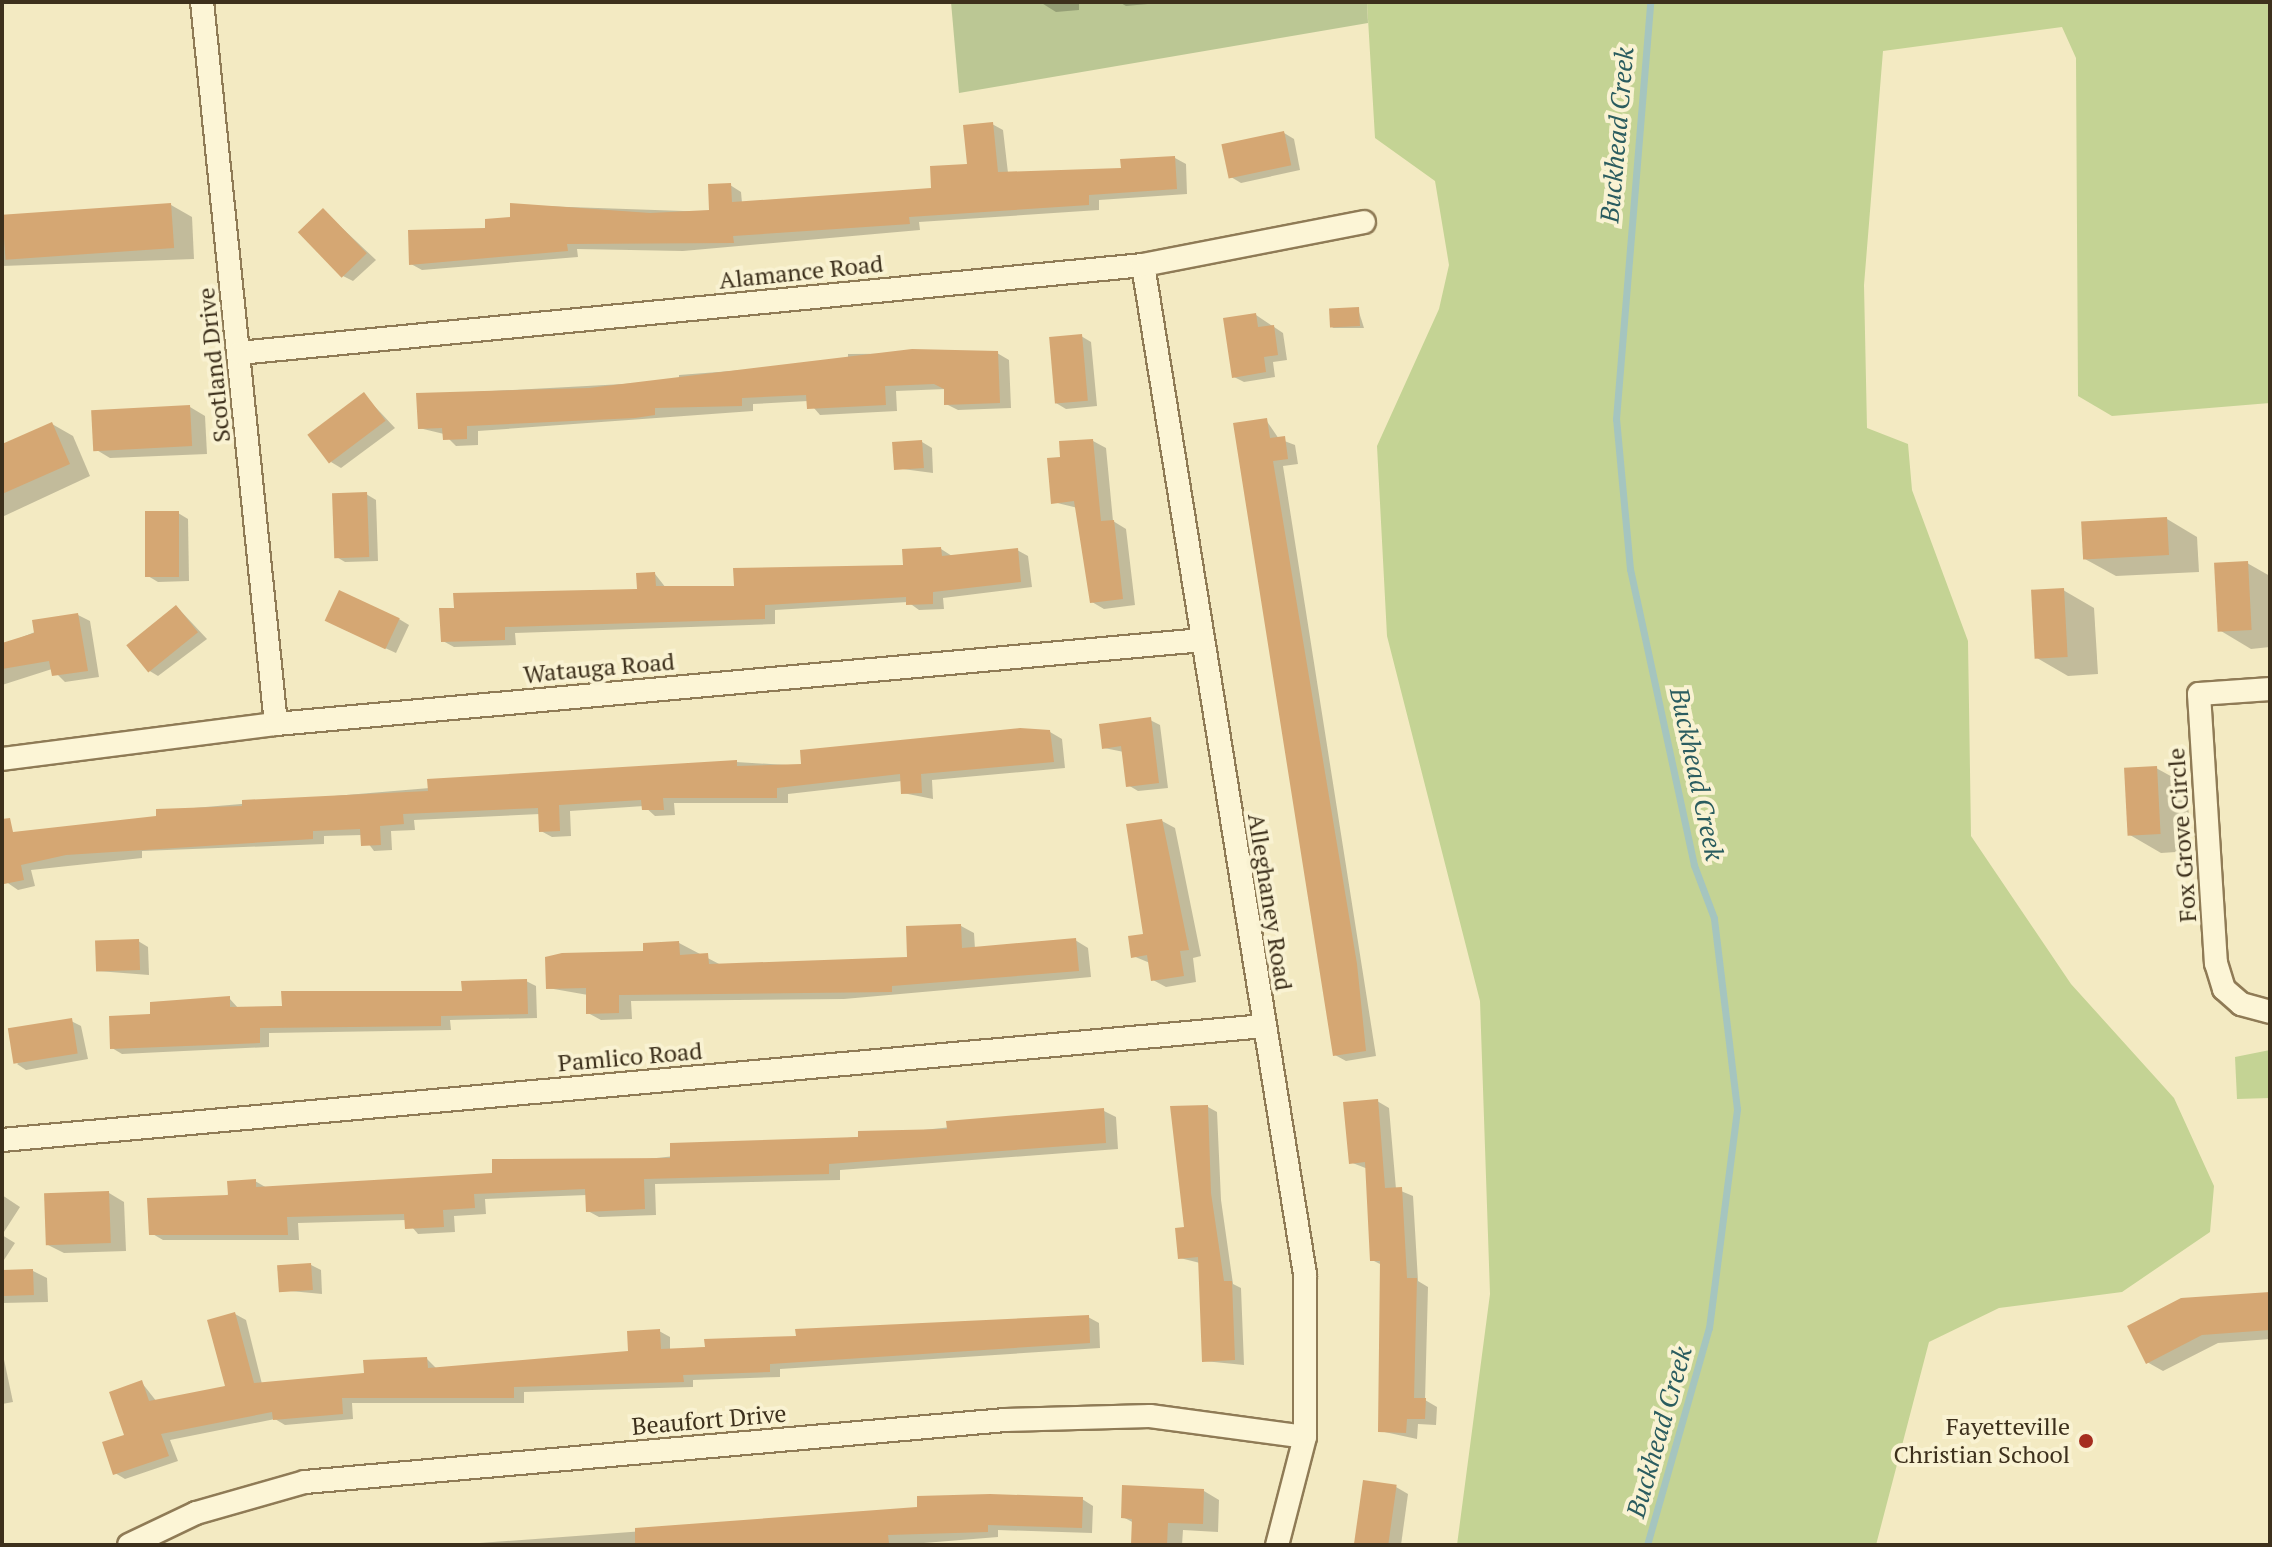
<!DOCTYPE html>
<style>
body{margin:0}
#map{position:relative;width:2272px;height:1547px;overflow:hidden;background:#f3eac2;font-family:"PT Serif",serif}
div>[style]{position:absolute}
[style*='--x']{left:calc(var(--x)*1px);top:calc(var(--y)*1px);width:calc(var(--w)*1px);rotate:calc(var(--a)*1deg)}
.green>*{inset:0;background:#c4d394}
.cemetery>*{inset:0;background:#bbc794}
.shadow>*{inset:0;background:#0003}
.stream>*{height:7px;margin:-3.5px;padding:0 3.5px;transform-origin:3.5px;border-radius:3.5px;background:#a5c5bf}
.building>*{inset:0;background:#d5a773;transform-origin:0 0}
.roads{filter:drop-shadow(2px 0 #8f7b56) drop-shadow(-2px 0 #8f7b56) drop-shadow(0 2px #8f7b56) drop-shadow(0 -2px #8f7b56)}
.minor>*{height:22px;margin:-11px;padding:0 11px;transform-origin:11px;border-radius:11px;background:#fcf5d6}
.dots>*{width:22px;height:22px;translate:-50% -50%;box-sizing:border-box;border:4px solid #f9f2d2;border-radius:50%}
span{translate:-50% -50%;white-space:nowrap;text-align:center;line-height:1.15;-webkit-text-stroke:8px #f9f2d2;paint-order:stroke}
.street-label{font-size:24px;color:#3d301c}
.poi-label{font-size:24px;color:#3d301c}
.right{translate:-100% -50%;text-align:right}
.water-label{font-size:26px;color:#2a5c5f;font-style:italic}
.frame{position:absolute;inset:0;border:4px solid #3d301c;pointer-events:none}
</style>
<div id="map">
<div class="green">
<i style="clip-path:polygon(1367px 2px,2270px 2px,2270px 403px,2112px 416px,2078px 396px,2076px 58px,2062px 27px,1883px 51px,1864px 285px,1867px 428px,1908px 444px,1912px 490px,1968px 641px,1971px 836px,2071px 984px,2174px 1098px,2214px 1186px,2210px 1232px,2122px 1292px,1999px 1308px,1929px 1342px,1876px 1545px,1457px 1545px,1490px 1294px,1480px 1001px,1387px 636px,1377px 446px,1439px 309px,1449px 265px,1435px 181px,1375px 138px)"></i>
<i style="clip-path:polygon(2270px 1050px,2270px 1098px,2237px 1099px,2235px 1057px)"></i>
</div>
<div class="cemetery">
<i style="clip-path:polygon(951px 2px,1367px 2px,1368px 23px,959px 93px)"></i>
</div>
<div class="shadow">
<i style="clip-path:polygon(1079px 2px,1079px 10px,1056px 12px,1040px 2px)"></i>
<i style="clip-path:polygon(1119px 2px,1148px 2px,1148px 4px,1126px 6px)"></i>
<i style="clip-path:polygon(992px 124px,1003px 130px,1008px 173px,1123px 170px,1175px 158px,1186px 164px,1187px 194px,1099px 200px,1099px 210px,919px 222px,920px 230px,683px 251px,577px 249px,578px 257px,422px 270px,411px 264px,512px 219px,512px 205px,712px 212px,730px 185px,741px 192px,742px 203px,933px 190px,969px 166px)"></i>
<i style="clip-path:polygon(1284px 133px,1294px 139px,1300px 170px,1241px 183px,1231px 177px)"></i>
<i style="clip-path:polygon(171px 205px,192px 217px,194px 259px,2px 266px,2px 216px)"></i>
<i style="clip-path:polygon(323px 210px,376px 260px,353px 281px,343px 276px)"></i>
<i style="clip-path:polygon(1358px 309px,1364px 328px,1332px 328px)"></i>
<i style="clip-path:polygon(1256px 315px,1283px 333px,1287px 360px,1273px 362px,1275px 377px,1244px 382px,1234px 377px)"></i>
<i style="clip-path:polygon(1081px 336px,1091px 342px,1097px 406px,1066px 409px,1056px 403px)"></i>
<i style="clip-path:polygon(997px 353px,1009px 360px,1011px 408px,958px 410px,946px 404px,946px 389px,896px 391px,897px 411px,820px 415px,808px 401px,753px 404px,753px 411px,478px 431px,478px 445px,456px 446px,444px 434px,419px 428px,418px 395px,679px 381px,679px 375px,848px 362px,848px 354px)"></i>
<i style="clip-path:polygon(364px 395px,395px 428px,341px 468px,331px 462px)"></i>
<i style="clip-path:polygon(190px 407px,205px 416px,207px 454px,110px 458px,95px 449px)"></i>
<i style="clip-path:polygon(1266px 420px,1279px 439px,1295px 445px,1298px 464px,1283px 466px,1376px 1056px,1346px 1061px,1335px 1055px,1235px 425px)"></i>
<i style="clip-path:polygon(52px 424px,73px 436px,90px 476px,2px 517px,2px 447px)"></i>
<i style="clip-path:polygon(1093px 441px,1106px 448px,1113px 521px,1126px 529px,1135px 605px,1104px 609px,1092px 602px,1078px 508px,1053px 502px,1062px 459px)"></i>
<i style="clip-path:polygon(922px 442px,932px 448px,933px 473px,895px 468px)"></i>
<i style="clip-path:polygon(366px 494px,376px 500px,378px 561px,345px 562px,335px 556px)"></i>
<i style="clip-path:polygon(178px 513px,188px 519px,189px 581px,158px 582px,148px 576px)"></i>
<i style="clip-path:polygon(2167px 519px,2197px 537px,2199px 572px,2116px 576px,2085px 559px)"></i>
<i style="clip-path:polygon(941px 549px,952px 556px,1017px 550px,1028px 556px,1032px 587px,943px 598px,944px 609px,919px 610px,908px 602px,775px 610px,775px 624px,515px 633px,516px 645px,454px 647px,443px 641px,639px 591px,655px 574px,666px 588px,736px 588px,905px 567px)"></i>
<i style="clip-path:polygon(2247px 563px,2270px 576px,2270px 647px,2251px 649px,2221px 631px)"></i>
<i style="clip-path:polygon(2063px 590px,2094px 608px,2098px 674px,2068px 676px,2037px 658px)"></i>
<i style="clip-path:polygon(177px 607px,207px 639px,158px 676px,148px 670px)"></i>
<i style="clip-path:polygon(78px 615px,90px 621px,99px 677px,65px 682px,52px 669px,2px 685px,2px 645px)"></i>
<i style="clip-path:polygon(399px 619px,409px 625px,396px 653px,337px 626px)"></i>
<i style="clip-path:polygon(1150px 720px,1160px 725px,1168px 788px,1138px 791px,1128px 785px,1124px 752px,1104px 748px)"></i>
<i style="clip-path:polygon(1050px 732px,1062px 739px,1065px 768px,932px 780px,933px 799px,903px 793px,902px 781px,788px 794px,788px 803px,674px 803px,675px 815px,655px 816px,644px 806px,570px 811px,571px 836px,552px 837px,541px 831px,540px 814px,414px 820px,415px 830px,391px 831px,392px 850px,374px 851px,362px 835px,324px 836px,324px 844px,142px 851px,142px 858px,31px 870px,35px 886px,18px 890px,2px 879px,2px 839px,158px 817px,158px 811px,736px 762px,804px 766px)"></i>
<i style="clip-path:polygon(2156px 768px,2187px 785px,2191px 851px,2161px 853px,2130px 835px)"></i>
<i style="clip-path:polygon(1162px 821px,1175px 828px,1201px 956px,1193px 958px,1196px 982px,1166px 987px,1153px 980px,1150px 963px,1133px 956px,1146px 936px)"></i>
<i style="clip-path:polygon(961px 926px,974px 933px,975px 949px,1075px 940px,1088px 948px,1091px 977px,844px 999px,631px 1001px,632px 1019px,601px 1020px,588px 1013px,588px 995px,548px 988px,679px 943px,721px 965px,909px 959px)"></i>
<i style="clip-path:polygon(138px 941px,148px 947px,149px 975px,98px 971px)"></i>
<i style="clip-path:polygon(526px 981px,536px 986px,537px 1018px,450px 1020px,451px 1030px,269px 1033px,269px 1047px,122px 1054px,112px 1048px,152px 1016px,229px 998px,239px 1009px,464px 993px)"></i>
<i style="clip-path:polygon(71px 1021px,81px 1026px,88px 1059px,26px 1070px,17px 1064px)"></i>
<i style="clip-path:polygon(1377px 1101px,1389px 1108px,1396px 1189px,1413px 1196px,1418px 1281px,1428px 1287px,1425px 1400px,1437px 1407px,1436px 1425px,1418px 1424px,1417px 1439px,1380px 1431px,1382px 1265px,1372px 1260px,1368px 1169px,1350px 1162px)"></i>
<i style="clip-path:polygon(1208px 1107px,1217px 1112px,1221px 1200px,1233px 1284px,1241px 1288px,1244px 1365px,1204px 1361px,1200px 1263px,1180px 1258px)"></i>
<i style="clip-path:polygon(1104px 1111px,1116px 1117px,1118px 1149px,840px 1170px,840px 1180px,655px 1184px,656px 1215px,599px 1217px,588px 1211px,587px 1195px,485px 1199px,486px 1214px,454px 1216px,455px 1232px,418px 1234px,406px 1220px,298px 1223px,299px 1240px,163px 1240px,151px 1233px,255px 1181px,267px 1188px,494px 1175px)"></i>
<i style="clip-path:polygon(109px 1193px,124px 1202px,126px 1251px,64px 1253px,48px 1245px)"></i>
<i style="clip-path:polygon(2px 1195px,20px 1207px,2px 1235px,15px 1243px,2px 1263px)"></i>
<i style="clip-path:polygon(311px 1265px,321px 1270px,322px 1294px,280px 1290px)"></i>
<i style="clip-path:polygon(33px 1271px,47px 1278px,48px 1302px,2px 1303px,2px 1272px)"></i>
<i style="clip-path:polygon(2270px 1294px,2270px 1339px,2218px 1343px,2163px 1371px,2147px 1362px)"></i>
<i style="clip-path:polygon(235px 1314px,246px 1320px,262px 1384px,366px 1375px,427px 1359px,437px 1369px,630px 1352px,659px 1331px,670px 1337px,670px 1350px,1088px 1317px,1099px 1323px,1100px 1348px,780px 1369px,780px 1377px,693px 1380px,693px 1387px,524px 1392px,524px 1403px,352px 1403px,353px 1419px,285px 1425px,275px 1419px,170px 1440px,178px 1461px,125px 1479px,115px 1473px,142px 1383px,157px 1402px,227px 1388px)"></i>
<i style="clip-path:polygon(2px 1350px,13px 1402px,2px 1404px)"></i>
<i style="clip-path:polygon(1396px 1487px,1408px 1494px,1401px 1545px,1355px 1545px)"></i>
<i style="clip-path:polygon(1204px 1491px,1219px 1500px,1218px 1532px,1183px 1530px,1182px 1545px,1133px 1543px,1134px 1523px,1123px 1517px)"></i>
<i style="clip-path:polygon(1082px 1499px,1093px 1506px,1092px 1533px,998px 1530px,998px 1537px,899px 1545px,452px 1545px)"></i>
</div>
<div class="stream">
<i style="--x:1647;--y:1545;--w:226;--a:-74.1"></i>
<i style="--x:1709;--y:1328;--w:221;--a:-82.7"></i>
<i style="--x:1737;--y:1109;--w:192;--a:-96.9"></i>
<i style="--x:1714;--y:918;--w:57;--a:-110.7"></i>
<i style="--x:1694;--y:865;--w:303;--a:-102.2"></i>
<i style="--x:1630;--y:569;--w:151;--a:-95.3"></i>
<i style="--x:1616;--y:419;--w:418;--a:-85.3"></i>
</div>
<div class="building">
<i style="clip-path:polygon(993px 122px,998px 172px,1121px 168px,1120px 159px,1175px 156px,1177px 189px,1089px 195px,1089px 205px,909px 217px,910px 224px,733px 236px,734px 243px,567px 244px,568px 251px,409px 265px,408px 230px,485px 228px,485px 219px,510px 217px,510px 203px,650px 213px,709px 210px,708px 184px,731px 183px,732px 202px,931px 188px,930px 166px,967px 164px,963px 125px)"></i>
<i style="left:1284px;top:131px;width:35px;height:64px;rotate:78deg"></i>
<i style="left:171px;top:203px;width:45px;height:169px;rotate:86deg"></i>
<i style="left:323px;top:208px;width:63px;height:35px;rotate:46deg"></i>
<i style="left:1359px;top:307px;width:19px;height:30px;rotate:87deg"></i>
<i style="clip-path:polygon(1256px 313px,1258px 327px,1274px 325px,1278px 355px,1264px 357px,1266px 372px,1232px 378px,1223px 318px)"></i>
<i style="left:1082px;top:334px;width:67px;height:33px;rotate:85deg"></i>
<i style="clip-path:polygon(912px 349px,998px 351px,1000px 403px,944px 405px,944px 389px,934px 384px,885px 386px,886px 405px,807px 409px,806px 395px,742px 398px,742px 406px,655px 408px,655px 415px,635px 418px,467px 426px,467px 439px,443px 440px,442px 428px,418px 429px,416px 393px,589px 388px)"></i>
<i style="left:364px;top:392px;width:36px;height:71px;rotate:53deg"></i>
<i style="left:190px;top:405px;width:41px;height:99px;rotate:87deg"></i>
<i style="clip-path:polygon(1267px 418px,1270px 438px,1285px 436px,1288px 459px,1273px 461px,1357px 964px,1366px 1051px,1333px 1056px,1233px 423px)"></i>
<i style="clip-path:polygon(52px 422px,70px 464px,2px 494px,2px 444px)"></i>
<i style="clip-path:polygon(1093px 439px,1101px 521px,1114px 520px,1123px 599px,1090px 603px,1074px 501px,1051px 504px,1047px 458px,1060px 457px,1059px 441px)"></i>
<i style="left:922px;top:440px;width:28px;height:30px;rotate:86deg"></i>
<i style="left:367px;top:492px;width:65px;height:35px;rotate:88deg"></i>
<i style="left:145px;top:511px;width:34px;height:66px"></i>
<i style="left:2167px;top:517px;width:38px;height:86px;rotate:87deg"></i>
<i style="clip-path:polygon(941px 547px,942px 556px,1018px 548px,1021px 582px,933px 592px,933px 604px,906px 605px,906px 597px,765px 605px,765px 619px,505px 627px,505px 640px,441px 642px,439px 608px,454px 608px,453px 593px,637px 589px,636px 573px,655px 572px,656px 586px,734px 586px,733px 568px,903px 565px,902px 549px)"></i>
<i style="left:2248px;top:561px;width:69px;height:34px;rotate:87deg"></i>
<i style="left:2064px;top:588px;width:69px;height:33px;rotate:87deg"></i>
<i style="left:339px;top:590px;width:67px;height:34px;rotate:25deg"></i>
<i style="left:176px;top:605px;width:35px;height:64px;rotate:51deg"></i>
<i style="clip-path:polygon(78px 613px,88px 671px,52px 676px,49px 661px,2px 669px,2px 643px,34px 633px,32px 620px)"></i>
<i style="clip-path:polygon(1151px 717px,1159px 783px,1126px 787px,1121px 746px,1102px 749px,1099px 724px)"></i>
<i style="clip-path:polygon(1020px 728px,1050px 730px,1054px 762px,921px 774px,922px 793px,901px 794px,900px 774px,777px 788px,777px 798px,663px 798px,664px 810px,642px 810px,641px 800px,559px 805px,560px 831px,539px 832px,538px 808px,403px 814px,404px 824px,380px 826px,381px 845px,361px 846px,360px 829px,313px 831px,313px 839px,66px 855px,21px 865px,24px 880px,4px 884px,2px 873px,2px 819px,10px 818px,13px 832px,156px 816px,156px 809px,242px 806px,242px 800px,428px 791px,427px 779px,737px 760px,737px 766px,801px 764px,800px 750px)"></i>
<i style="left:2157px;top:766px;width:68px;height:33px;rotate:87deg"></i>
<i style="clip-path:polygon(1162px 819px,1189px 950px,1180px 951px,1184px 976px,1151px 981px,1147px 955px,1131px 958px,1128px 936px,1143px 934px,1126px 824px)"></i>
<i style="clip-path:polygon(961px 924px,962px 948px,1076px 938px,1079px 971px,892px 986px,892px 992px,619px 995px,619px 1013px,586px 1014px,586px 988px,546px 989px,545px 957px,562px 953px,643px 951px,643px 943px,679px 941px,680px 955px,708px 953px,709px 964px,907px 957px,906px 926px)"></i>
<i style="left:139px;top:939px;width:31px;height:44px;rotate:88deg"></i>
<i style="clip-path:polygon(527px 979px,528px 1014px,441px 1016px,441px 1026px,260px 1028px,260px 1043px,110px 1049px,109px 1016px,150px 1014px,150px 1002px,230px 996px,230px 1007px,282px 1006px,281px 991px,462px 991px,461px 981px)"></i>
<i style="left:72px;top:1018px;width:36px;height:65px;rotate:81deg"></i>
<i style="clip-path:polygon(1378px 1099px,1385px 1188px,1402px 1187px,1407px 1278px,1417px 1278px,1414px 1398px,1426px 1398px,1425px 1419px,1407px 1419px,1406px 1433px,1378px 1432px,1380px 1261px,1370px 1261px,1365px 1162px,1349px 1164px,1343px 1102px)"></i>
<i style="clip-path:polygon(1208px 1105px,1211px 1193px,1224px 1281px,1232px 1281px,1235px 1360px,1202px 1362px,1198px 1257px,1178px 1259px,1175px 1228px,1184px 1227px,1170px 1106px)"></i>
<i style="clip-path:polygon(1104px 1108px,1106px 1143px,829px 1164px,829px 1174px,644px 1179px,645px 1209px,586px 1212px,585px 1189px,474px 1194px,475px 1208px,443px 1210px,444px 1227px,405px 1229px,404px 1214px,287px 1217px,288px 1235px,149px 1235px,147px 1198px,228px 1195px,227px 1181px,256px 1179px,256px 1187px,492px 1173px,492px 1159px,670px 1158px,670px 1143px,858px 1137px,858px 1131px,947px 1129px,946px 1121px)"></i>
<i style="left:109px;top:1191px;width:52px;height:65px;rotate:88deg"></i>
<i style="left:311px;top:1263px;width:27px;height:34px;rotate:86deg"></i>
<i style="left:33px;top:1269px;width:26px;height:31px;rotate:88deg"></i>
<i style="clip-path:polygon(2270px 1292px,2270px 1330px,2202px 1335px,2146px 1364px,2127px 1326px,2181px 1298px)"></i>
<i style="clip-path:polygon(235px 1312px,254px 1383px,364px 1373px,363px 1360px,427px 1357px,428px 1368px,628px 1351px,627px 1331px,660px 1329px,661px 1349px,705px 1347px,704px 1339px,796px 1336px,795px 1329px,1089px 1315px,1090px 1343px,770px 1364px,770px 1372px,683px 1375px,684px 1382px,514px 1387px,514px 1398px,342px 1398px,343px 1414px,273px 1420px,272px 1412px,161px 1434px,169px 1456px,113px 1475px,102px 1442px,124px 1435px,109px 1392px,142px 1380px,149px 1401px,225px 1386px,207px 1320px)"></i>
<i style="left:1363px;top:1480px;width:34px;height:66px;rotate:8deg"></i>
<i style="clip-path:polygon(1122px 1485px,1204px 1489px,1203px 1524px,1168px 1523px,1167px 1545px,1131px 1544px,1132px 1519px,1121px 1518px)"></i>
<i style="clip-path:polygon(990px 1494px,1083px 1497px,1082px 1528px,988px 1525px,988px 1532px,888px 1535px,889px 1543px,635px 1545px,635px 1528px,917px 1507px,917px 1496px)"></i>
</div>
<div class="roads">
<div class="minor">
<i style="--x:202;--y:2;--w:726;--a:84.15"></i>
<i style="--x:1143;--y:265;--w:1022;--a:80.88"></i>
<i style="--x:1305;--y:1274;--w:163;--a:90"></i>
<i style="--x:1305;--y:1437;--w:112;--a:104.5"></i>
<i style="--x:239;--y:353;--w:908;--a:-5.56"></i>
<i style="--x:1143;--y:265;--w:225;--a:-11"></i>
<i style="--x:2270;--y:689;--w:71;--a:176"></i>
<i style="--x:2199;--y:694;--w:270;--a:86.4"></i>
<i style="--x:2216;--y:963;--w:27;--a:73"></i>
<i style="--x:2224;--y:989;--w:23;--a:41"></i>
<i style="--x:2241;--y:1004;--w:30;--a:15"></i>
<i style="--x:2;--y:759;--w:276;--a:-7.3"></i>
<i style="--x:276;--y:724;--w:931;--a:-5.18"></i>
<i style="--x:2;--y:1140;--w:1267;--a:-5.16"></i>
<i style="--x:129;--y:1545;--w:74;--a:-25.5"></i>
<i style="--x:196;--y:1513;--w:113;--a:-15.9"></i>
<i style="--x:305;--y:1482;--w:703;--a:-5.06"></i>
<i style="--x:1005;--y:1420;--w:145;--a:-1.6"></i>
<i style="--x:1150;--y:1416;--w:156;--a:7.7"></i>
</div>
</div>
<div class="dots">
<i style="left:2086px;top:1441px;background:#a52d1f"></i>
</div>
<div class="street-label">
<span style="left:801px;top:272px;rotate:-6deg">Alamance Road</span>
<span style="left:214px;top:365px;rotate:-96deg">Scotland Drive</span>
<span style="left:599px;top:668px;rotate:-5deg">Watauga Road</span>
<span style="left:2182px;top:835px;rotate:-94deg">Fox Grove Circle</span>
<span style="left:1270px;top:902px;rotate:81deg">Alleghaney Road</span>
<span style="left:630px;top:1057px;rotate:-5deg">Pamlico Road</span>
<span style="left:709px;top:1420px;rotate:-5deg">Beaufort Drive</span>
</div>
<div class="poi-label">
<span class="right" style="left:2070px;top:1441px">Fayetteville<br>Christian School</span>
</div>
<div class="water-label">
<span style="left:1617px;top:135px;rotate:-85deg">Buckhead Creek</span>
<span style="left:1697px;top:774px;rotate:78deg">Buckhead Creek</span>
<span style="left:1659px;top:1432px;rotate:-74deg">Buckhead Creek</span>
</div>
<div class="frame"></div>
</div>
